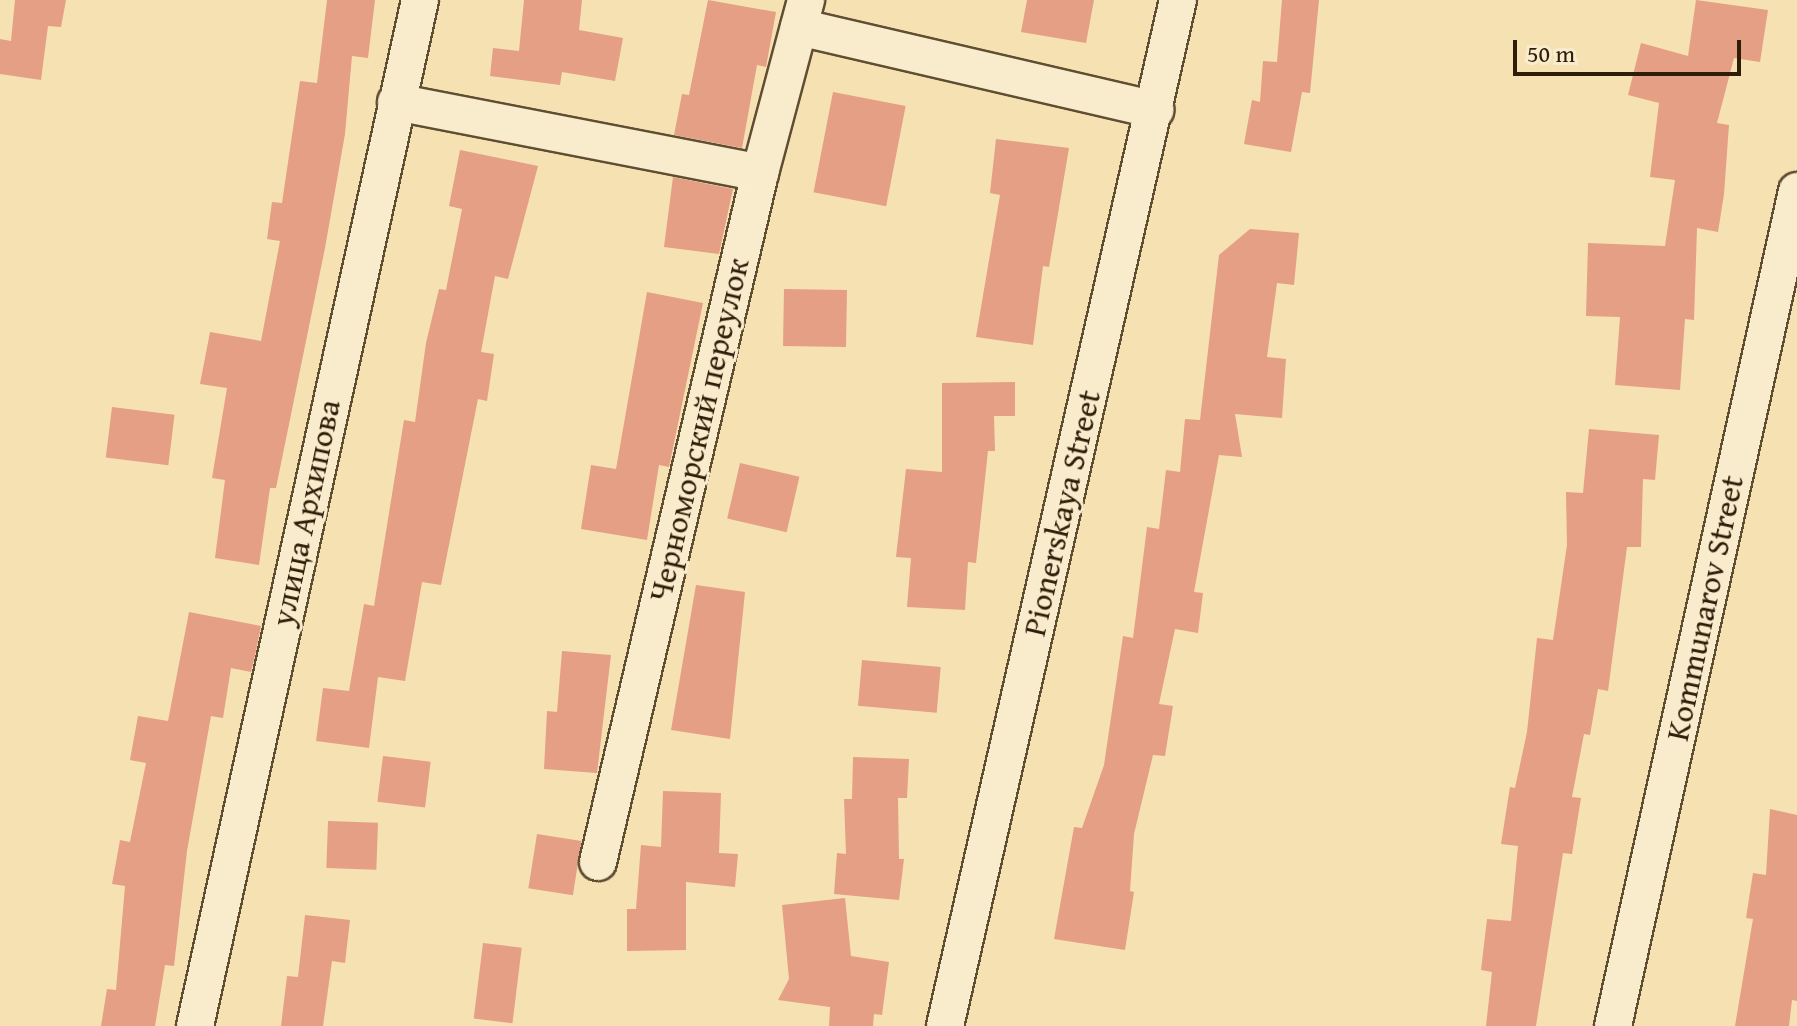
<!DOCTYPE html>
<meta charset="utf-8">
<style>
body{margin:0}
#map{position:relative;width:1797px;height:1026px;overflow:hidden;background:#f6e1b2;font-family:"Gentium Book Plus",serif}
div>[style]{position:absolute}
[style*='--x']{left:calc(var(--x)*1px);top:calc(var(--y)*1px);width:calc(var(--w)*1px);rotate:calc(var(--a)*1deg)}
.building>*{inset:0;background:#e49f84;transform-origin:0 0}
.roads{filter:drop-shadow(2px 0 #604e32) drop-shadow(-2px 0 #604e32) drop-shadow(0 2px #604e32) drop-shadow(0 -2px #604e32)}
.minor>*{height:36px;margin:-18px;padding:0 18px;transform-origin:18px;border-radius:18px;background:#f9eccd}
span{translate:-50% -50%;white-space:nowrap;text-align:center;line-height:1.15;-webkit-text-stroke:6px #f9eccd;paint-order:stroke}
.street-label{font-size:32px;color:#2e1d08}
.scale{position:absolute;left:1513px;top:40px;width:228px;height:36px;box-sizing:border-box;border:4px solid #2e1d08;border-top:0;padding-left:10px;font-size:24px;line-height:28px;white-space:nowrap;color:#2e1d08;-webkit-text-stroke:6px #f9eccd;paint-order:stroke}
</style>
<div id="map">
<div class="building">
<i style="clip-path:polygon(15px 0,66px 0,61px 27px,48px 26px,41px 80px,0 74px,0 39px,11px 41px)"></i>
<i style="clip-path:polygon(327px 0,375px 0,368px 58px,352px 56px,345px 134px,325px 248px,276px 488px,270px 488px,259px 565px,215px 558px,225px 480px,212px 478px,227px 388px,200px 384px,210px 332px,261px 341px,280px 241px,267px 239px,272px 202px,282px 203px,300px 81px,317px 83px)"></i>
<i style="clip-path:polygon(524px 0,582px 0,579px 30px,623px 38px,615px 81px,562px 72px,560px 85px,490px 76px,493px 48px,519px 51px)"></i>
<i style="clip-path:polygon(708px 0,776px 12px,766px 67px,757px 65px,742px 148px,674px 135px,682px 94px,689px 95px)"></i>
<i style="clip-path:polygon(1027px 0,1094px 0,1086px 43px,1021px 32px)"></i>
<i style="clip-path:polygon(1282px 0,1319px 0,1310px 93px,1302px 92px,1291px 152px,1244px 144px,1252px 100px,1260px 102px,1263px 61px,1277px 62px)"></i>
<i style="clip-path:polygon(1696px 0,1768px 10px,1760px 62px,1734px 58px,1717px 123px,1729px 125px,1724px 194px,1718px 232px,1697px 228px,1694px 320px,1685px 319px,1680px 390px,1615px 385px,1620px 317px,1586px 316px,1588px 243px,1665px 246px,1675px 180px,1650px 177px,1659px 103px,1628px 95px,1641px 43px,1688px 56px)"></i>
<i style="left:833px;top:92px;width:74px;height:102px;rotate:11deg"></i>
<i style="clip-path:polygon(996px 139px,1069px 148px,1049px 267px,1043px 266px,1033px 345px,976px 337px,1000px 195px,990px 193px)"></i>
<i style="clip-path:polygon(460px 150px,538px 166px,508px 279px,495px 276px,481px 352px,494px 354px,487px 401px,478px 399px,441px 585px,422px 582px,405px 681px,378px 677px,369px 748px,316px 741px,323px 688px,349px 691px,364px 604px,374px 606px,404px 420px,415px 422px,426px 343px,439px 289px,446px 290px,462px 209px,449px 206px)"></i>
<i style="clip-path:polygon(673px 177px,733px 189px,719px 254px,664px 247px)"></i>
<i style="clip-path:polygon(1250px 229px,1299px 233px,1294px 285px,1277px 283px,1267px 357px,1286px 359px,1282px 418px,1235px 414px,1242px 457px,1219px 455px,1194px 592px,1203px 593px,1198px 633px,1175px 629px,1159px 704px,1173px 706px,1165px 756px,1153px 755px,1134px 834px,1130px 891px,1134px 892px,1125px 950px,1054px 939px,1074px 827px,1082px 828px,1104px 765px,1123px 636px,1133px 638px,1147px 527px,1159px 529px,1166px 470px,1180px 472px,1185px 419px,1200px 420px,1219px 255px)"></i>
<i style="left:784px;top:289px;width:63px;height:57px;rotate:1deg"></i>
<i style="clip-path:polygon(647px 292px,703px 303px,669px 467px,659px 465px,647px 540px,581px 529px,591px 465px,616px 469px)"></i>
<i style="clip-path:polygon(1015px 382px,1015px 416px,994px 416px,995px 451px,988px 451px,976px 563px,968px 562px,965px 610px,907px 607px,911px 558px,896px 557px,906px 469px,942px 472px,942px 383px)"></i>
<i style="left:112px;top:407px;width:63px;height:51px;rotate:7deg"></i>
<i style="clip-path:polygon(1589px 429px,1659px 435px,1655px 480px,1643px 479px,1641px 547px,1627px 547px,1608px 691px,1598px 689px,1590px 735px,1584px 734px,1572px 797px,1581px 798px,1572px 854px,1563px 853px,1536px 1026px,1486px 1026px,1492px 972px,1481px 970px,1487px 919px,1511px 921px,1518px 846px,1501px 844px,1510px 787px,1515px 788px,1527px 732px,1537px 638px,1553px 640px,1567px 545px,1566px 492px,1583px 493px)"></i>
<i style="left:740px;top:463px;width:61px;height:57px;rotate:13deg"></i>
<i style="clip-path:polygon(696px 585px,745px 592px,730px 739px,671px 730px)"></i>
<i style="clip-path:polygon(189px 612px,261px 626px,256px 651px,251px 672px,231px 668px,223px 718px,211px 716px,187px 851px,174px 966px,165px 965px,155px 1026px,101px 1026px,107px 989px,116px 990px,125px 886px,112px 884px,120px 840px,130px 842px,146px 763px,130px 760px,138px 716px,168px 721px)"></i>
<i style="clip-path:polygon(562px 651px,611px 655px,597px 773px,544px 769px,547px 711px,557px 712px)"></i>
<i style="left:862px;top:660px;width:79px;height:46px;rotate:5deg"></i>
<i style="left:383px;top:756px;width:48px;height:46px;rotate:7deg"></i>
<i style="clip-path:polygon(853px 757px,909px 759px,907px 798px,898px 798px,899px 859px,904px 859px,899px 900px,834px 894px,837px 853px,846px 854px,844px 799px,852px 799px)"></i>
<i style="clip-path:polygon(663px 791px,721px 793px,719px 853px,738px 854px,735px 887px,686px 882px,686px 950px,627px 951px,627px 909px,636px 909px,641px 845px,661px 847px)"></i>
<i style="clip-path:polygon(1770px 809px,1797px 815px,1797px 1001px,1792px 1000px,1789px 1026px,1735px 1026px,1753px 919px,1746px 918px,1753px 873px,1766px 875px)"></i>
<i style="left:328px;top:821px;width:50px;height:47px;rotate:2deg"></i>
<i style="left:537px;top:834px;width:45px;height:55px;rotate:9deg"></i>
<i style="clip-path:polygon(845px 898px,851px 956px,889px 962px,882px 1015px,874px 1014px,873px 1026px,829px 1026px,830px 1007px,778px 1000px,789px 979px,782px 905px)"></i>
<i style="clip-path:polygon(305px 915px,350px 920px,345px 963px,332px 961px,323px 1026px,281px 1026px,287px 976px,298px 977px)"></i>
<i style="left:483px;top:943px;width:39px;height:76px;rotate:7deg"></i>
</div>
<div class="roads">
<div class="minor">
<i style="--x:799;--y:27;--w:366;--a:13.1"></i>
<i style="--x:396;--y:102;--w:371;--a:11"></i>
<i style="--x:598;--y:862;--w:708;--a:-76.77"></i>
<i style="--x:760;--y:173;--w:179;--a:-75.1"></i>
<i style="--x:195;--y:1026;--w:1050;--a:-77.63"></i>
<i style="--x:945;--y:1026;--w:1052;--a:-77.21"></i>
<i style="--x:1613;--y:1026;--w:855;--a:-77.57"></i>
</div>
</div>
<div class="street-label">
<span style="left:699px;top:430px;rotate:-77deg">Черноморский переулок</span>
<span style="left:306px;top:513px;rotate:-78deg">улица Архипова</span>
<span style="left:1062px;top:513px;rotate:-77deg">Pionerskaya Street</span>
<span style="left:1705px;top:608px;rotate:-78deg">Kommunarov Street</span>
</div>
<div class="scale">50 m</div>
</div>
